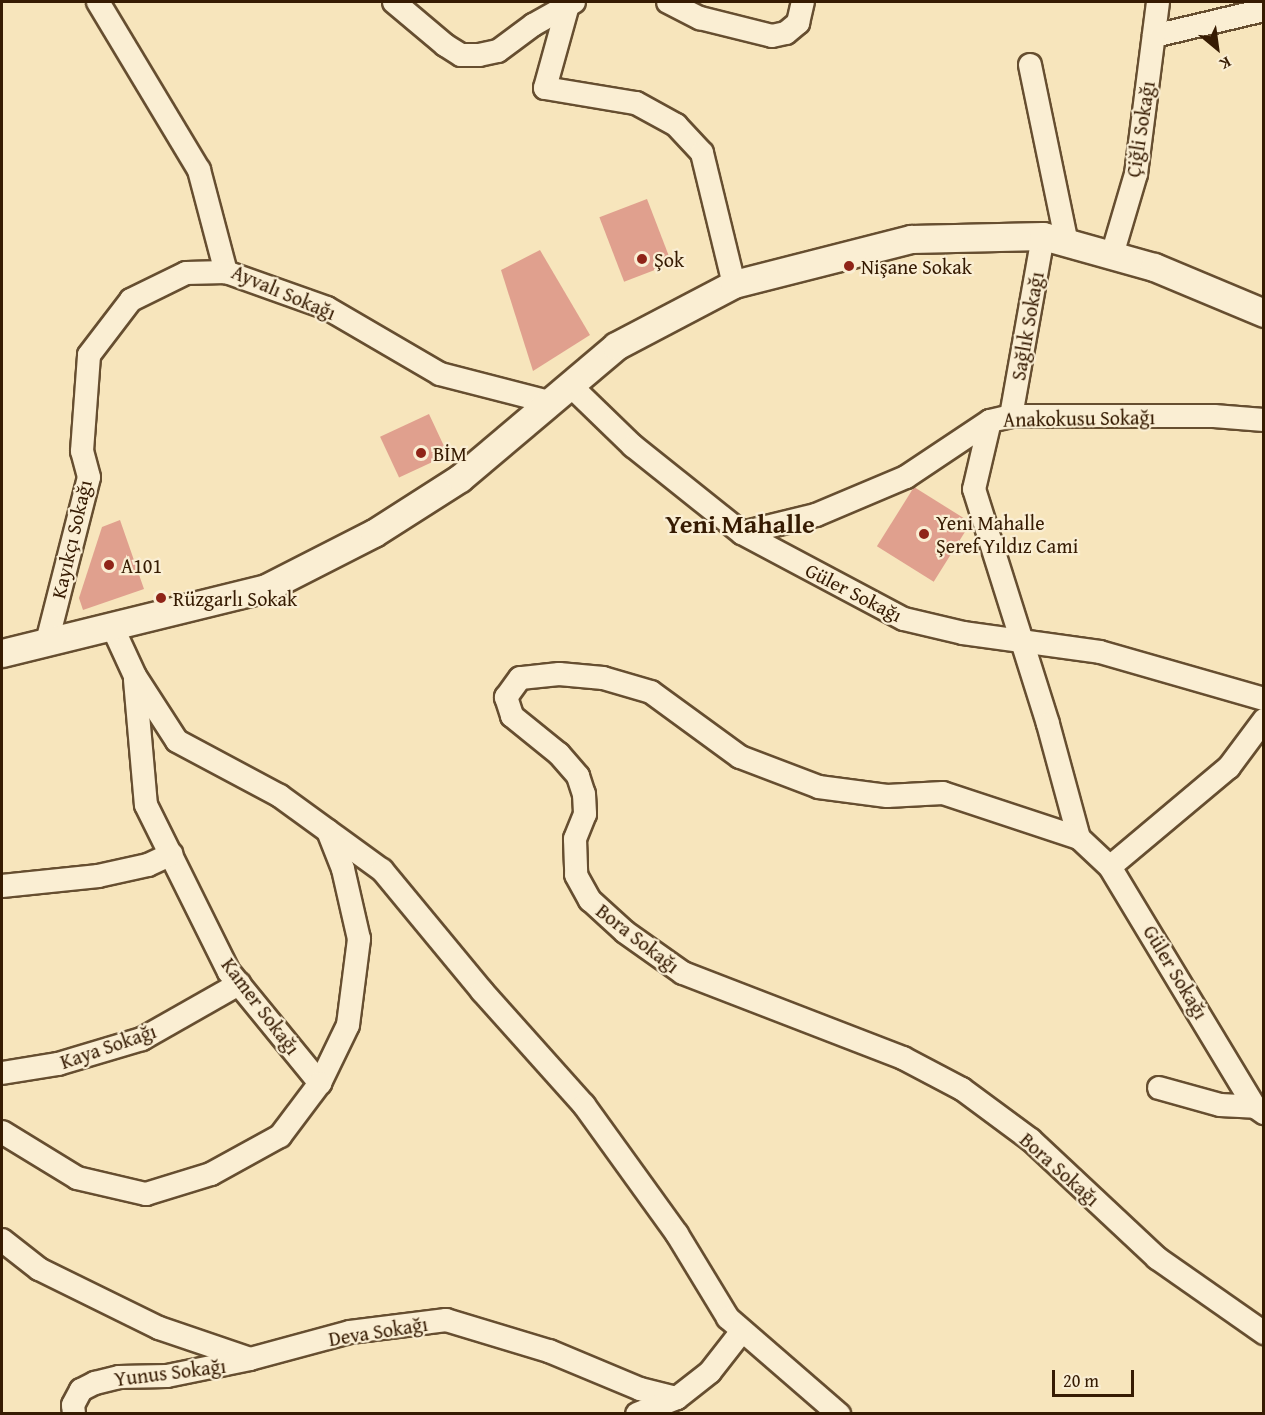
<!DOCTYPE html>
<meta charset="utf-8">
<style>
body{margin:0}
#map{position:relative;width:1265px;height:1415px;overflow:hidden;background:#f7e5bc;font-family:"Gentium Book Plus",serif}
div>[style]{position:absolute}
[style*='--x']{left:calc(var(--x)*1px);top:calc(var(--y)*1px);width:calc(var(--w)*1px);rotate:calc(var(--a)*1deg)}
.building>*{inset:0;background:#e0a08e;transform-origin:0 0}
.roads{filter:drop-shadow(2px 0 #664e30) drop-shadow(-2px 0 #664e30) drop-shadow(0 2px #664e30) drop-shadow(0 -2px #664e30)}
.minor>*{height:22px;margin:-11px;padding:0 11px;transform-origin:11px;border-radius:11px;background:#faeed3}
.tertiary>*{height:27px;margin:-13.5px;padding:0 13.5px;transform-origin:13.5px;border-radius:13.5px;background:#faeed3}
.dots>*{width:16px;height:16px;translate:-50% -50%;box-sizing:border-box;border:3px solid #faeed3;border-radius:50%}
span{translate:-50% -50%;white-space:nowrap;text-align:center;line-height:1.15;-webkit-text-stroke:4.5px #faeed3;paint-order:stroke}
.street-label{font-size:20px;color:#361b02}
.poi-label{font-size:20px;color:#361b02}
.left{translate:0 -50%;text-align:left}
.district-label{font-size:26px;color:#361b02;font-weight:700}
.frame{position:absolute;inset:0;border:3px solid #361b02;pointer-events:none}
.north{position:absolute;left:1187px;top:18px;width:60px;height:60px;-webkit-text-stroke:4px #faeed3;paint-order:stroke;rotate:151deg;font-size:16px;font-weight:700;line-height:24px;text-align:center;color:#361b02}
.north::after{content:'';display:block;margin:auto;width:21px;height:27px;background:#361b02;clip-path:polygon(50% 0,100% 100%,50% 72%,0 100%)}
.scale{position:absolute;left:1052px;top:1370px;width:82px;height:27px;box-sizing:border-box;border:3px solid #361b02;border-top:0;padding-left:8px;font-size:18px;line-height:21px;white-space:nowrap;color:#361b02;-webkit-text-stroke:4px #faeed3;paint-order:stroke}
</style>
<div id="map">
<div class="building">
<i style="left:647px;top:199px;width:69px;height:51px;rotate:69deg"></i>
<i style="clip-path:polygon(540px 250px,590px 335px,533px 371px,501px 270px)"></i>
<i style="left:429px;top:414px;width:45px;height:54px;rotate:65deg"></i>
<i style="left:914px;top:487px;width:67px;height:70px;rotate:32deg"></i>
<i style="clip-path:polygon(120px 520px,144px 589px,83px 610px,79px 598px,102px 527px)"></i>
</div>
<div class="roads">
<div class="minor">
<i style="--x:98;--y:2;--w:196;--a:59"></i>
<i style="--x:199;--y:170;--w:106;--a:75.2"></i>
<i style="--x:394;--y:2;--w:67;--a:40.1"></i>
<i style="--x:445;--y:45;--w:19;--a:32"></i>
<i style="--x:461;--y:55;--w:18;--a:0"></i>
<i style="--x:479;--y:55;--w:19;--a:-12"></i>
<i style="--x:498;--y:51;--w:44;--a:-36.6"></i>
<i style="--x:533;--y:25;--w:47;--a:-29.3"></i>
<i style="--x:668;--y:2;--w:36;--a:27"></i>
<i style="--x:700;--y:18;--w:74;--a:14"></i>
<i style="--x:772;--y:36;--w:14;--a:-12"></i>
<i style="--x:786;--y:33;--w:16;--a:-40"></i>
<i style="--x:798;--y:23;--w:22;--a:-77"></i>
<i style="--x:568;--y:5;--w:86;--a:105.5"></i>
<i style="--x:545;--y:88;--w:92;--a:9.4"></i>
<i style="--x:636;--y:103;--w:46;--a:28.8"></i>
<i style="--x:676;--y:125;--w:38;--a:47"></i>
<i style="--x:702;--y:153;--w:135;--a:76.3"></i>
<i style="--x:1154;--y:36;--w:113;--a:-13.3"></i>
<i style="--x:1030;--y:65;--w:182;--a:78.3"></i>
<i style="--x:1112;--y:255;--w:84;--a:-73.5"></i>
<i style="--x:1136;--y:174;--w:173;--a:-82.7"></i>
<i style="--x:570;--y:385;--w:88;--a:44.1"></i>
<i style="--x:633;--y:446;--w:139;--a:38.6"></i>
<i style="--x:742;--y:533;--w:183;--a:28"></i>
<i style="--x:904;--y:619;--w:61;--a:13.3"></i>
<i style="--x:963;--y:633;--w:138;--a:7.9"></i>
<i style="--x:1100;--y:652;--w:171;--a:16"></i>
<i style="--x:1011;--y:416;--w:183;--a:-79.9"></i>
<i style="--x:990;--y:421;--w:70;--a:103.2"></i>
<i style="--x:974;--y:489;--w:246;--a:72.5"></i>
<i style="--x:1048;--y:724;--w:118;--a:74.8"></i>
<i style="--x:742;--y:533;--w:76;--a:-13.7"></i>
<i style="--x:816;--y:515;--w:98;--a:-22.9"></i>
<i style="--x:906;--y:477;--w:101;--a:-33.7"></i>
<i style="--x:990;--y:421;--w:22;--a:-13"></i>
<i style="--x:1011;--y:416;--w:203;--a:0"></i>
<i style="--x:1214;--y:416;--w:50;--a:4.6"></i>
<i style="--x:112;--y:626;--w:55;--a:65.3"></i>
<i style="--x:135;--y:676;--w:77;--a:57.1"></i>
<i style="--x:177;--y:741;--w:117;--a:28.1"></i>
<i style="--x:280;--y:796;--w:126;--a:36"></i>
<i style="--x:382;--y:870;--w:157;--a:50.4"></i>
<i style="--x:482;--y:991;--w:153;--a:48.2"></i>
<i style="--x:584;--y:1105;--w:159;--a:54.2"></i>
<i style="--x:677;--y:1234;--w:98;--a:58.7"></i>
<i style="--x:728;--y:1318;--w:147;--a:40.9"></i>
<i style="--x:47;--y:642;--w:170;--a:-75.7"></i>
<i style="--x:89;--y:477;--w:27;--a:-105"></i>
<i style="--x:82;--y:451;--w:96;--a:-85.8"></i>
<i style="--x:89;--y:355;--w:69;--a:-52.6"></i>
<i style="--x:131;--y:300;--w:61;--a:-26.1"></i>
<i style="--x:186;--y:273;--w:40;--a:-1.4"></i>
<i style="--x:226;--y:272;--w:107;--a:19.6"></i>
<i style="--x:327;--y:308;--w:131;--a:30.3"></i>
<i style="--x:440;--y:374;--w:113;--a:14.4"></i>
<i style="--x:135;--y:680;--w:125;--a:85"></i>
<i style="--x:146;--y:805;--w:186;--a:63.6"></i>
<i style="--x:229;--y:972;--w:144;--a:50.7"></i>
<i style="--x:320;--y:1083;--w:64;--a:-64.2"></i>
<i style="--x:348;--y:1025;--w:87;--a:-82.7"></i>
<i style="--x:359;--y:939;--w:72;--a:-102.9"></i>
<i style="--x:343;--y:869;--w:41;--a:-111.5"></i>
<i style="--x:1264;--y:720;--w:59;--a:126.7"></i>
<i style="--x:1229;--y:767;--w:155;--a:140"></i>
<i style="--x:1110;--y:867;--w:280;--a:58.9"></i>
<i style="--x:1255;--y:1107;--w:11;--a:34"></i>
<i style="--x:1110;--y:867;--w:42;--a:-136.9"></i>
<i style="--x:1079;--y:838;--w:143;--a:-161.7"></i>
<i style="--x:943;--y:793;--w:56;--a:176.9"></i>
<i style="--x:887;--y:796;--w:69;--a:-172.5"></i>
<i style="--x:819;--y:787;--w:85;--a:-159.2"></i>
<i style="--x:740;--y:757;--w:110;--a:-143.9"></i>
<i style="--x:651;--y:692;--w:50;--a:-163.7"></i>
<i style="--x:603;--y:678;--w:44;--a:-174.8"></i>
<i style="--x:559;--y:674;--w:39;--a:174"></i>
<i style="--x:520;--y:678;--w:24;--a:126"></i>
<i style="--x:506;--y:697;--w:20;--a:72"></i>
<i style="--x:512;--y:716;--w:60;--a:39"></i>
<i style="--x:559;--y:754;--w:29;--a:49"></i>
<i style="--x:578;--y:776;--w:19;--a:72"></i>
<i style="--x:584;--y:794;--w:20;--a:87"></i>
<i style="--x:585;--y:814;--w:27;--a:112"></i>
<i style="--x:575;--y:839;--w:36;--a:88"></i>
<i style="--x:576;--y:875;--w:29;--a:61"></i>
<i style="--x:590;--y:900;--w:47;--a:42.4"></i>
<i style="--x:625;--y:932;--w:71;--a:35.3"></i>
<i style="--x:683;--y:973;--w:236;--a:21.1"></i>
<i style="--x:903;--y:1058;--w:67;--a:27.7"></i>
<i style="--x:962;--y:1089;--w:86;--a:36.5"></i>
<i style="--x:1031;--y:1140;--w:173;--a:43.1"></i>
<i style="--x:1157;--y:1258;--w:131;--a:35"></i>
<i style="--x:2;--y:886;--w:97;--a:-5.9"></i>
<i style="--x:98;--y:876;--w:51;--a:-12.4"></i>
<i style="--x:148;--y:865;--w:26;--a:-25"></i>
<i style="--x:2;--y:1073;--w:57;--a:-9.1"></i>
<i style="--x:58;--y:1064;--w:88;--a:-16.6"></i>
<i style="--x:142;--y:1039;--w:112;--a:-29.6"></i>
<i style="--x:1159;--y:1088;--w:63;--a:15.6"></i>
<i style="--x:1220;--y:1105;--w:35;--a:3"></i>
<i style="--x:2;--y:1132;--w:88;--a:31.5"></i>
<i style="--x:77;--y:1178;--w:71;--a:13.1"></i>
<i style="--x:146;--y:1194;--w:68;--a:-17.1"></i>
<i style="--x:211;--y:1174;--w:79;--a:-28.8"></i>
<i style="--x:280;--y:1136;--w:66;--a:-53"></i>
<i style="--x:2;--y:1240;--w:47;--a:38.1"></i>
<i style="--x:39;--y:1269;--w:134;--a:26.2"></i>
<i style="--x:159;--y:1328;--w:96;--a:18.8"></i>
<i style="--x:250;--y:1359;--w:104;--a:-15.1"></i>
<i style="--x:350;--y:1332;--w:97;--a:-7.1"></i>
<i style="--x:446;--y:1320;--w:108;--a:16.8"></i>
<i style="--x:549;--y:1351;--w:99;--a:22.7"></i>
<i style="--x:640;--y:1389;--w:38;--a:14"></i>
<i style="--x:677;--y:1398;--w:42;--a:-38.2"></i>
<i style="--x:710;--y:1372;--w:52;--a:-52"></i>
<i style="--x:74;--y:1414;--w:9;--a:-96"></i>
<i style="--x:73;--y:1405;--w:17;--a:-62"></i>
<i style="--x:81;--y:1390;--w:16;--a:-27"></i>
<i style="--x:95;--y:1383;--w:25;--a:-14"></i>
<i style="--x:119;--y:1377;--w:48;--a:-1.2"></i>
<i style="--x:167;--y:1376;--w:85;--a:-11.6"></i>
<i style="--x:637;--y:1414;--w:43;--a:-21.8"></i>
</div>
<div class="tertiary">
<i style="--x:2;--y:653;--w:272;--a:-13.8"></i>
<i style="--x:266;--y:588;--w:121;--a:-27"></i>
<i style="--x:374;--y:533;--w:102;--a:-32.6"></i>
<i style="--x:460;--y:478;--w:204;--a:-40.2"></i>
<i style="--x:616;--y:346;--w:133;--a:-27.7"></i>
<i style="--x:734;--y:284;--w:183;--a:-14.3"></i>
<i style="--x:911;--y:239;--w:132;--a:-1.3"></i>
<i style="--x:1043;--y:236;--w:115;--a:15.6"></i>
<i style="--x:1154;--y:267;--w:119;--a:22.7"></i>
</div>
</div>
<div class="dots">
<i style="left:642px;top:259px;background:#8f2418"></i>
<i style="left:849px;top:266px;background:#8f2418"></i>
<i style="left:421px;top:453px;background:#8f2418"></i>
<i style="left:924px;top:534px;background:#8f2418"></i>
<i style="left:109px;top:565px;background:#8f2418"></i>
<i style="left:161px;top:598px;background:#8f2418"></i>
</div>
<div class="street-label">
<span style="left:1140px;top:129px;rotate:-81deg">Çiğli Sokağı</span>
<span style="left:284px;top:292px;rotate:23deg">Ayvalı Sokağı</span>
<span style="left:1027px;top:326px;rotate:-80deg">Sağlık Sokağı</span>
<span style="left:1079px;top:418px;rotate:-1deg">Anakokusu Sokağı</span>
<span style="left:71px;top:539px;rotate:-77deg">Kayıkçı Sokağı</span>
<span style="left:854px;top:592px;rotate:27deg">Güler Sokağı</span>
<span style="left:638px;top:938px;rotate:38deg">Bora Sokağı</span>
<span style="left:1176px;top:972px;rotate:59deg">Güler Sokağı</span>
<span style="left:261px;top:1006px;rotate:53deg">Kamer Sokağı</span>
<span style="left:108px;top:1046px;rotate:-19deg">Kaya Sokağı</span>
<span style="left:1060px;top:1169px;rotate:42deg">Bora Sokağı</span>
<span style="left:378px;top:1331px;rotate:-9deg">Deva Sokağı</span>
<span style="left:170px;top:1372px;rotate:-7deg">Yunus Sokağı</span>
</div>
<div class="poi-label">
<span class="left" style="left:654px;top:259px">Şok</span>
<span class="left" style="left:861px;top:266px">Nişane Sokak</span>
<span class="left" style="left:433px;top:453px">BİM</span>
<span class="left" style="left:936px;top:534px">Yeni Mahalle<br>Şeref Yıldız Cami</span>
<span class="left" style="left:121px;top:565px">A101</span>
<span class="left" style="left:173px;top:598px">Rüzgarlı Sokak</span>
</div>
<div class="district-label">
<span style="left:740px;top:524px">Yeni Mahalle</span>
</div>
<div class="frame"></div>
<div class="north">K</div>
<div class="scale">20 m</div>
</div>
